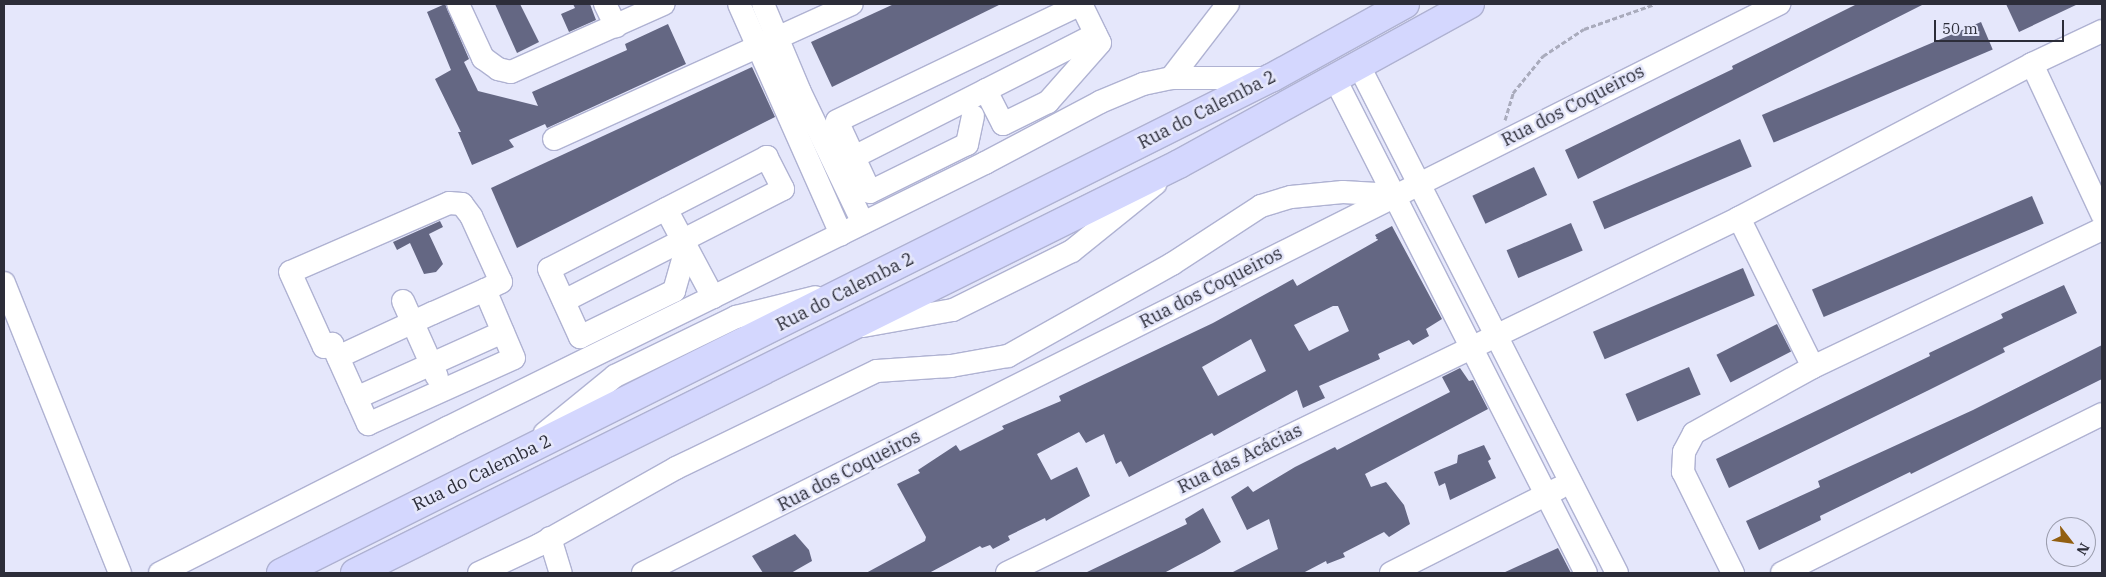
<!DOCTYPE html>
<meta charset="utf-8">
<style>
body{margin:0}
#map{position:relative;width:2106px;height:577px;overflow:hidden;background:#e5e7fb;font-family:"IBM Plex Serif",serif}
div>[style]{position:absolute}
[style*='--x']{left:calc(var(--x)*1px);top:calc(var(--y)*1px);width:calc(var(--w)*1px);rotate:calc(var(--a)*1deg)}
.building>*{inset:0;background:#646783;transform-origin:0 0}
.path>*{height:3px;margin-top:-1.5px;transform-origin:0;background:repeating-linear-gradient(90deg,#a9abbc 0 5px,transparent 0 7.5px)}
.roads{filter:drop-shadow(1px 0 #afb2d2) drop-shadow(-1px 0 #afb2d2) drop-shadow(0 1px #afb2d2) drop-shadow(0 -1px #afb2d2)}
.minor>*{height:22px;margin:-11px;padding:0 11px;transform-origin:11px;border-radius:11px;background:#fff}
.major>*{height:28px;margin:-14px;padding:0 14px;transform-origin:14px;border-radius:14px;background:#d4d7fe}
span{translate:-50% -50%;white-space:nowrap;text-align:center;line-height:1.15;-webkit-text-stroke:5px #e5e7fb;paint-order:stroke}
.street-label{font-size:18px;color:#2c2d39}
.frame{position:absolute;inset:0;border:5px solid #2c2d39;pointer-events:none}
.north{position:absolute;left:2046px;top:517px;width:50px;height:50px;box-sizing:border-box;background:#e5e7fb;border:1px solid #9b9dad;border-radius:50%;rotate:120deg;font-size:14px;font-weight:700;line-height:20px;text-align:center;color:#2c2d39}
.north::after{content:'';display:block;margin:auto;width:18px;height:22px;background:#925f11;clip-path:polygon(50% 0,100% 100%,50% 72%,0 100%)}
.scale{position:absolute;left:1934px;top:20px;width:130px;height:22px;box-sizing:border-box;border:2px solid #2c2d39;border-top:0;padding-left:6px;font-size:15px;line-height:18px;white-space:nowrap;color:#2c2d39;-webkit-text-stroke:4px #e5e7fb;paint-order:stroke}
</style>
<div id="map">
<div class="building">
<i style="clip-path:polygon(445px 4px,469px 59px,464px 62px,478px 91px,538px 106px,532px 92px,627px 50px,625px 44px,668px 24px,686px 64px,547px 128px,545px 124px,509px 140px,514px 147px,472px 165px,458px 132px,461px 132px,435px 79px,451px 70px,427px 12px)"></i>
<i style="clip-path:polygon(495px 4px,520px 4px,539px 42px,517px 53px)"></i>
<i style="clip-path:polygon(573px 4px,590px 4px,596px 20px,569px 32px,561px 14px,575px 8px)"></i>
<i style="clip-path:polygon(894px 4px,1001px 4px,832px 87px,811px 42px)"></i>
<i style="clip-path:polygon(1857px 4px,1924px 4px,1578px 179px,1565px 150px,1733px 69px,1732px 66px)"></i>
<i style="clip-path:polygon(2006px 4px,2078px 4px,2019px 32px)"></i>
<i style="left:1981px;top:22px;width:30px;height:238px;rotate:67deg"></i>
<i style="clip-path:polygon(752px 67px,775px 117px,517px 248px,491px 188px)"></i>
<i style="left:1740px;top:139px;width:30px;height:160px;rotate:67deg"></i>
<i style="left:1534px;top:167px;width:31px;height:68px;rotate:65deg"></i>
<i style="left:2032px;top:196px;width:30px;height:239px;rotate:67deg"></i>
<i style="clip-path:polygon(440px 221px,443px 227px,429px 234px,443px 264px,436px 272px,424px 274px,410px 243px,397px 250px,393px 242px)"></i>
<i style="left:1571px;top:223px;width:30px;height:70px;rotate:67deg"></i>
<i style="clip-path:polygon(evenodd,1392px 226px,1442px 319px,1426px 329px,1429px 336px,1413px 345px,1409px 340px,1378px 354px,1380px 359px,1319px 386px,1325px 398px,1303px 408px,1297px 390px,1214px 436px,1212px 433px,1129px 477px,1121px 461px,1116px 464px,1104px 434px,1086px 443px,1079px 432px,1037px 454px,1051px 480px,1077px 467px,1090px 496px,1046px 521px,1045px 518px,1008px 536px,1010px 540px,993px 549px,990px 545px,982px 548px,980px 546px,929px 573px,866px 573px,925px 541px,926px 537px,897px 484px,920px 473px,918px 470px,956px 445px,960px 451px,1004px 429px,1002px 426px,1061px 401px,1059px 396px,1213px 323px,1293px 279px,1297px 286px,1378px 240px,1375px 235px,1392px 226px,1333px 306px,1338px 306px,1349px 331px,1309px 351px,1294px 325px,1333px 306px,1392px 226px,1251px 339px,1266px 371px,1218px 396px,1202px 367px,1251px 339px)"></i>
<i style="left:1743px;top:268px;width:30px;height:163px;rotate:67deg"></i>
<i style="clip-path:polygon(2064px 285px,2077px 313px,2003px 348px,2005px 352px,1929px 390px,1729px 488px,1716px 459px,1930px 356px,1929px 353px,2003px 318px,2001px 314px)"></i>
<i style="left:1777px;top:324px;width:31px;height:68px;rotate:63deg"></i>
<i style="clip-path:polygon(2102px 345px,2102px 379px,1911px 474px,1910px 472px,1820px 516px,1821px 520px,1759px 550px,1746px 521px,1820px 487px,1818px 481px,1973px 410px)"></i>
<i style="left:1689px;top:367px;width:30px;height:69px;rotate:67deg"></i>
<i style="clip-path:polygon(1460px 368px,1469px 381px,1473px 380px,1488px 409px,1365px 474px,1371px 487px,1386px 482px,1404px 505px,1410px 524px,1389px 537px,1384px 532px,1343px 553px,1345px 557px,1327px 564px,1326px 561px,1303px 573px,1231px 573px,1278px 549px,1269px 519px,1247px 530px,1231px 497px,1248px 486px,1253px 492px,1295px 467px,1335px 447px,1337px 450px,1450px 392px,1442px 377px)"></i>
<i style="clip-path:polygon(1484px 445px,1491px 459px,1488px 461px,1496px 478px,1450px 500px,1445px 483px,1439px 486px,1434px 472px,1457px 463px,1458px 455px)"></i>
<i style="clip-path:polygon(1203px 508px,1221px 542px,1204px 552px,1164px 573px,1085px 573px,1187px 524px,1185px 519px)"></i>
<i style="clip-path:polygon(795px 534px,809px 550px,812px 561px,791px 573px,763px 573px,752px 556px)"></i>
<i style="clip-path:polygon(1558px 548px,1571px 573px,1503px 573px)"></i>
</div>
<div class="path">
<i style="--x:1505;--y:120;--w:28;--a:-73"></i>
<i style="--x:1513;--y:93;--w:48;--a:-51"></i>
<i style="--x:1543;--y:56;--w:49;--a:-33.4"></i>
<i style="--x:1584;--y:29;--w:75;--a:-19.4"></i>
</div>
<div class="roads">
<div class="minor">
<i style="--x:458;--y:4;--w:60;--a:65.2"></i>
<i style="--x:483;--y:58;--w:19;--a:36"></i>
<i style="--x:498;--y:69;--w:13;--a:13"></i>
<i style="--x:511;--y:72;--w:167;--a:-24"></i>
<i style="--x:605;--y:4;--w:25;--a:64"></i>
<i style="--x:739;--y:4;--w:252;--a:66.1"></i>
<i style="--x:763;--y:4;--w:95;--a:67.2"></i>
<i style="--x:800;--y:92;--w:145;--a:64.3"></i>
<i style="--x:1358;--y:64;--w:571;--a:63.03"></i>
<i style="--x:2032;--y:64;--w:166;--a:65"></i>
<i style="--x:1334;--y:77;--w:556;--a:63.07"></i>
<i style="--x:1171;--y:78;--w:93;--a:-52.4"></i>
<i style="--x:973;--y:116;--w:29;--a:102"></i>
<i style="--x:967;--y:144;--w:108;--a:153.7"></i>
<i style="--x:870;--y:192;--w:78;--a:-114.9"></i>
<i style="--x:837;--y:121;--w:271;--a:-25.6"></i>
<i style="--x:1081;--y:4;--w:43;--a:64"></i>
<i style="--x:1100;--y:43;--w:79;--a:131.4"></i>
<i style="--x:1048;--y:102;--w:50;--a:153.9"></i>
<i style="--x:1003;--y:124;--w:38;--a:-117"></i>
<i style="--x:554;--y:139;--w:327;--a:-24.4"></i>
<i style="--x:854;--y:157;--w:271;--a:-26.9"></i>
<i style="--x:666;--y:209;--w:100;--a:61.9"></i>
<i style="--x:1739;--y:218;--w:166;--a:63.6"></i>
<i style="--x:4;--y:283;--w:312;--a:68.2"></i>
<i style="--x:403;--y:301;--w:83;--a:65.9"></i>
<i style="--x:564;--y:301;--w:246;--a:-27.1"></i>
<i style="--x:783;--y:189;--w:36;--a:-117"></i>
<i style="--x:767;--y:157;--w:245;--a:152.8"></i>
<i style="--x:549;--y:269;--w:75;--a:65.5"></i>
<i style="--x:580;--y:337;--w:105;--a:-26.1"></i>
<i style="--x:674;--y:291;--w:35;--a:-74"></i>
<i style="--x:863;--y:326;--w:91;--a:-10.1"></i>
<i style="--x:953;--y:310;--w:133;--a:-26.4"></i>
<i style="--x:1072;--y:251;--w:107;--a:-38.9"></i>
<i style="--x:338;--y:357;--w:105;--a:-24.9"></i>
<i style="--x:433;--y:313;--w:57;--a:-23.9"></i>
<i style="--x:485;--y:290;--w:18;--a:-27"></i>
<i style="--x:501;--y:282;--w:72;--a:-114.4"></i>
<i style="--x:471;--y:216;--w:15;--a:-127"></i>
<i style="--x:462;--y:204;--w:13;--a:-176"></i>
<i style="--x:449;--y:203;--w:173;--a:156.5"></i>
<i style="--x:290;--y:272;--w:82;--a:65.6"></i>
<i style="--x:324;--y:347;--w:9;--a:-21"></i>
<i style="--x:332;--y:344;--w:88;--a:65.8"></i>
<i style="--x:368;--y:424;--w:160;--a:-24.3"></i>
<i style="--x:514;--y:358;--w:74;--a:-113.1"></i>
<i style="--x:356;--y:398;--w:161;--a:-24.2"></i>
<i style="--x:545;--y:433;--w:90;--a:-39.2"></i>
<i style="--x:615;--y:376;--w:135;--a:-26"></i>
<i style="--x:736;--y:317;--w:82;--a:-14"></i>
<i style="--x:550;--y:538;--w:37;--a:73"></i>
<i style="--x:160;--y:573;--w:322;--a:-26.8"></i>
<i style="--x:447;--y:428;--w:600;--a:-26.22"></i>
<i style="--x:985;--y:163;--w:130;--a:-27.9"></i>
<i style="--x:1100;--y:102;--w:47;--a:-22.7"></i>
<i style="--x:1143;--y:84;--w:29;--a:-12"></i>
<i style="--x:1171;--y:78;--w:99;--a:0"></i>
<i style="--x:479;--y:573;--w:66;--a:-25"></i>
<i style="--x:539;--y:545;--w:157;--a:-29.3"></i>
<i style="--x:676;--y:468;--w:223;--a:-25.8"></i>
<i style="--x:877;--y:371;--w:74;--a:-3.9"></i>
<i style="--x:951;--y:366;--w:58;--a:-10"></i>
<i style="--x:1008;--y:356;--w:188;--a:-29.3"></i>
<i style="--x:1172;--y:264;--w:106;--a:-33.1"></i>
<i style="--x:1261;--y:206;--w:31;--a:-17"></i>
<i style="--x:1291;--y:197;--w:52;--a:-5.5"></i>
<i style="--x:1343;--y:192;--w:51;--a:3.4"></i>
<i style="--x:643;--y:573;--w:1271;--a:-26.61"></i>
<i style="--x:1007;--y:573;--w:814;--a:-25.87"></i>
<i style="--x:1739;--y:218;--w:331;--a:-27.7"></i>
<i style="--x:2032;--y:64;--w:77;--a:-25.2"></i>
<i style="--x:1391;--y:573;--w:188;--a:-26.8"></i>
<i style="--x:1733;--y:573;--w:113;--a:-116.3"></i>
<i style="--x:1683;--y:472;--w:20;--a:-87"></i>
<i style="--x:1684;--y:452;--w:21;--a:-62"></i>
<i style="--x:1694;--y:433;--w:136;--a:-29"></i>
<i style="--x:1813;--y:367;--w:320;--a:-25.5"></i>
<i style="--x:1782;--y:573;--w:357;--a:-26.4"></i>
</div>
<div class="major">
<i style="--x:281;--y:573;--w:1107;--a:-26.57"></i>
<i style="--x:1271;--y:78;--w:153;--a:-28.9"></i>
<i style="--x:355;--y:573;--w:920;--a:-26.4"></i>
<i style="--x:1179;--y:164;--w:332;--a:-28.8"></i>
</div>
</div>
<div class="street-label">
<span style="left:1573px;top:106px;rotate:-27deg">Rua dos Coqueiros</span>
<span style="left:1207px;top:110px;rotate:-27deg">Rua do Calemba 2</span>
<span style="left:1211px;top:288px;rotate:-27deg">Rua dos Coqueiros</span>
<span style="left:845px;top:292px;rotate:-27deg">Rua do Calemba 2</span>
<span style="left:1240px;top:459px;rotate:-26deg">Rua das Acácias</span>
<span style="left:849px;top:471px;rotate:-27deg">Rua dos Coqueiros</span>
<span style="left:482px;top:473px;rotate:-26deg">Rua do Calemba 2</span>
</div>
<div class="frame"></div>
<div class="north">N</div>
<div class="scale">50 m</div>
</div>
